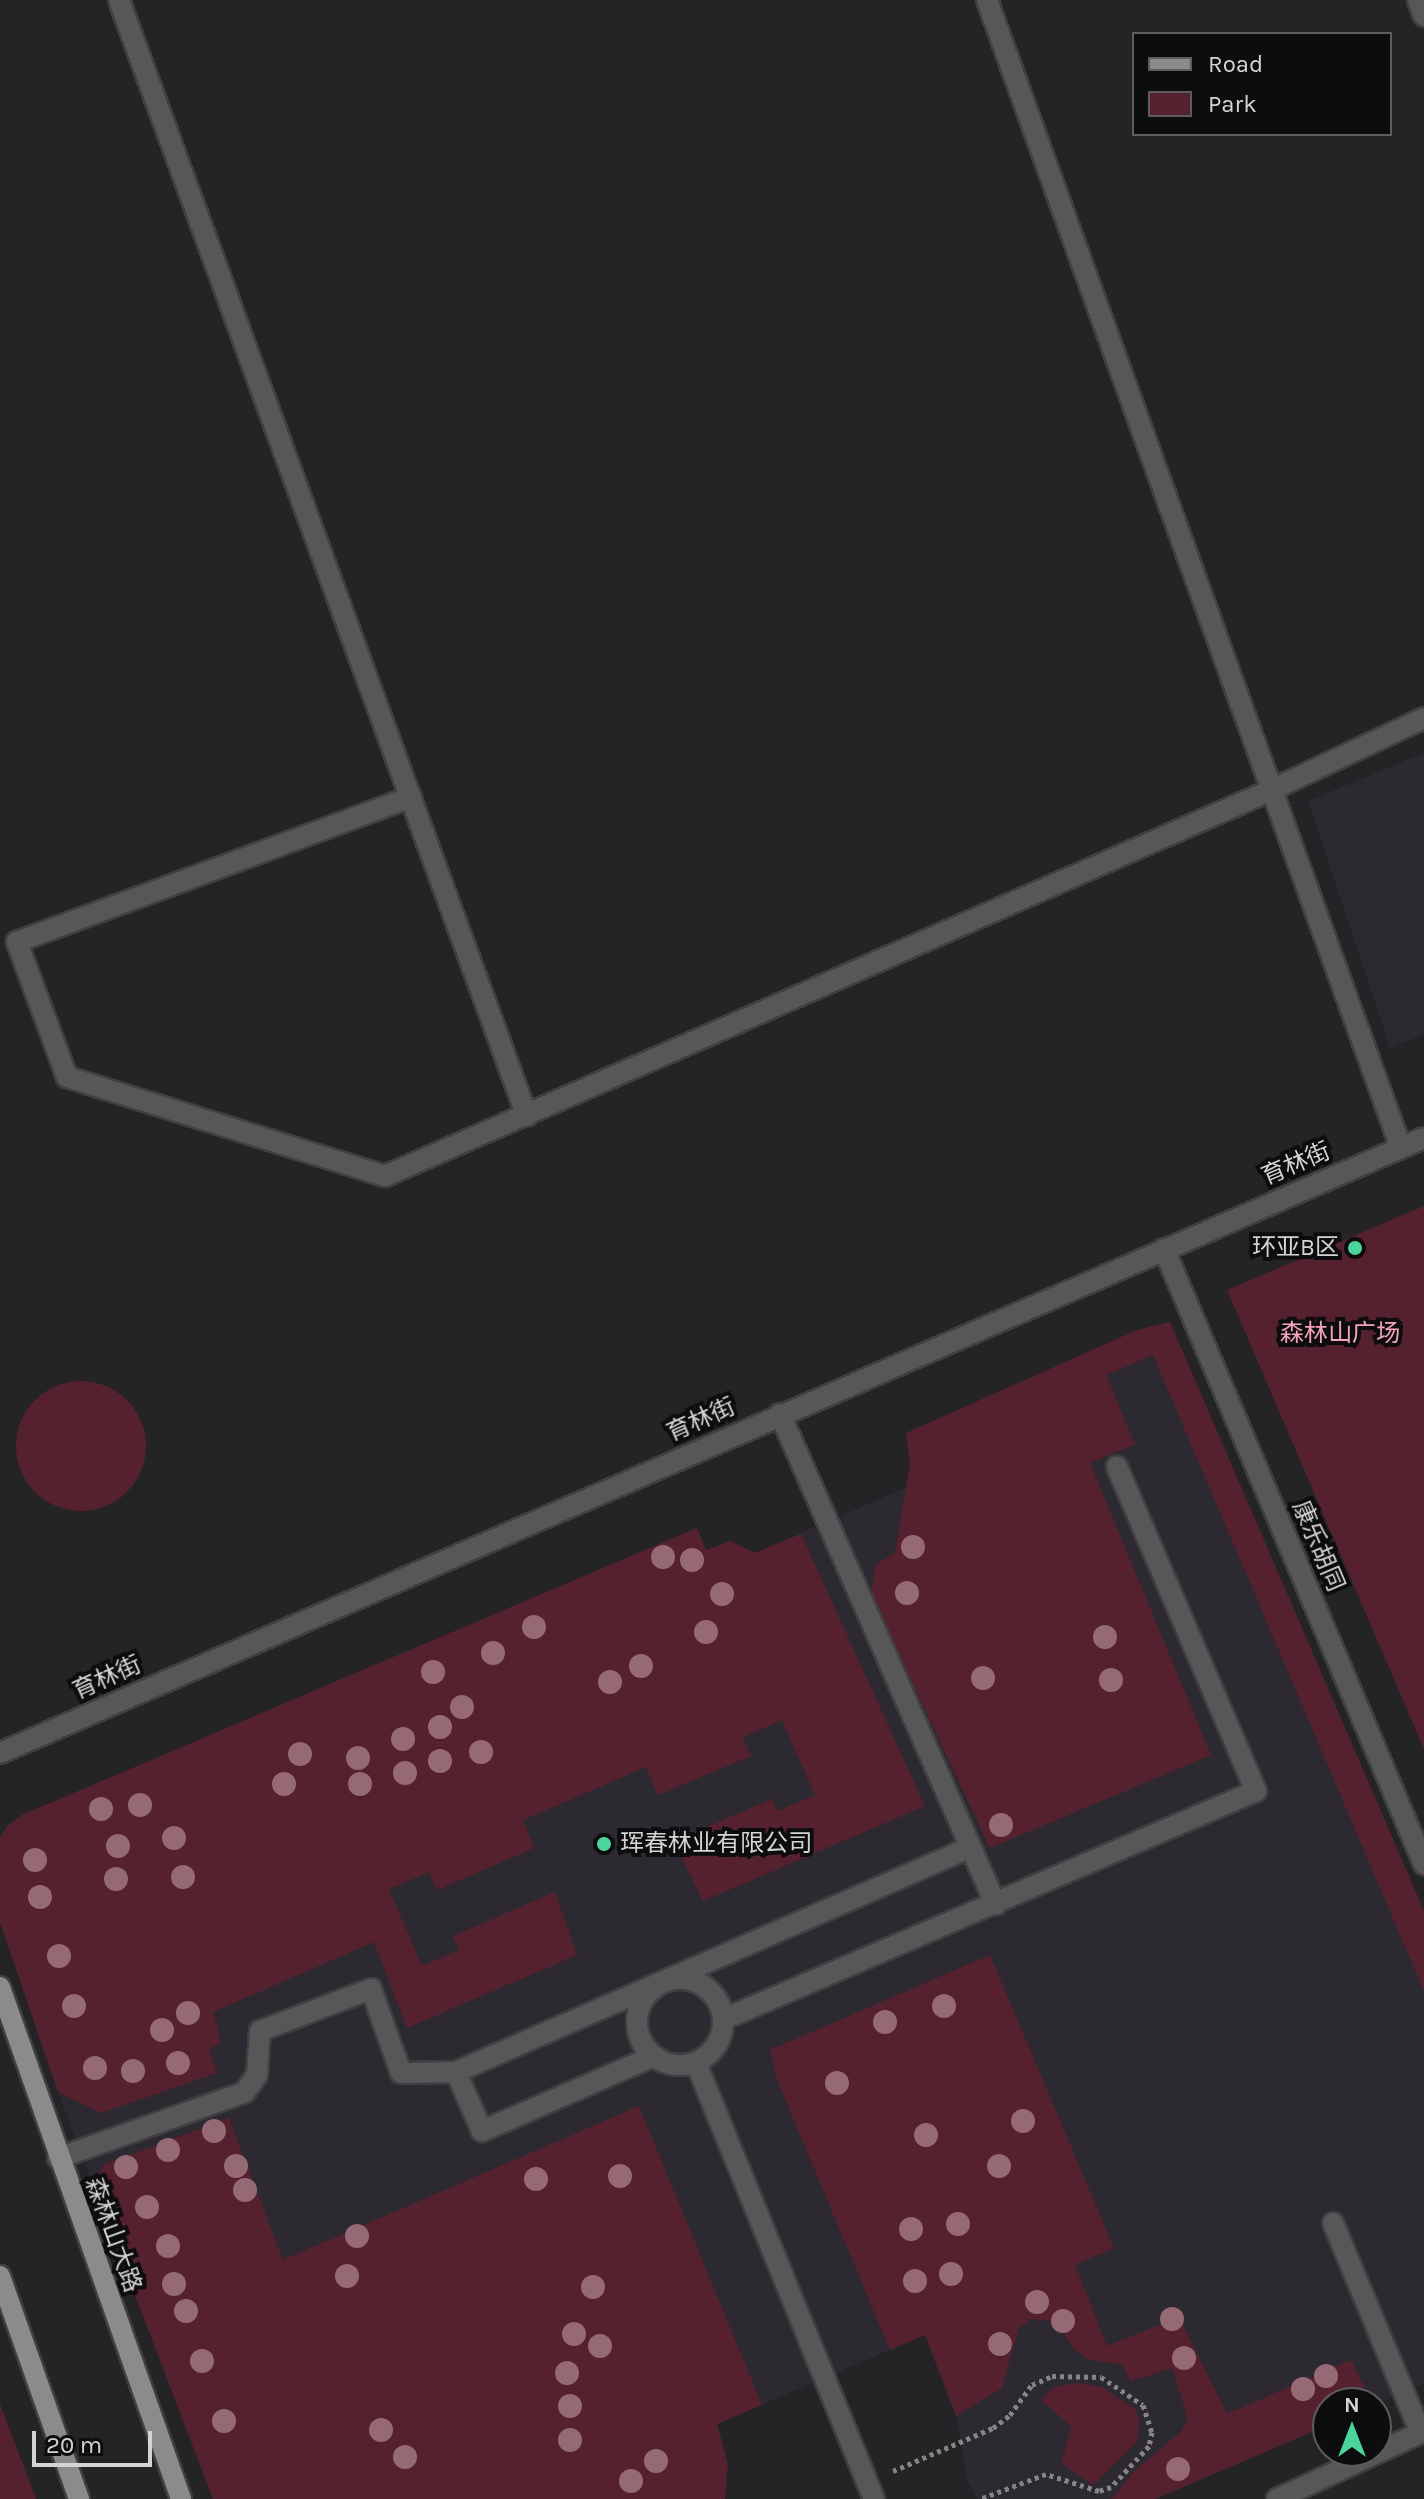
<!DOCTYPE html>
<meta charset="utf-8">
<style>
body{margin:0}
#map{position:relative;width:1424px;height:2499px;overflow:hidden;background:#242326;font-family:Karla,"Noto Sans SC",sans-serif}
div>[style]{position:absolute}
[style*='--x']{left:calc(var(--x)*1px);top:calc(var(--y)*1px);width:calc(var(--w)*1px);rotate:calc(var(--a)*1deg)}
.built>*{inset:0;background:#2d2931}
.green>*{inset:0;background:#56212f}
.round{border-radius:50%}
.path>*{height:5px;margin-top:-2.5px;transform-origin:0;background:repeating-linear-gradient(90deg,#858486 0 4px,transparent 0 8px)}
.roads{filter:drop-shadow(2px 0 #403f42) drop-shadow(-2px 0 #403f42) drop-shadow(0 2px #403f42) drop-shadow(0 -2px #403f42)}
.minor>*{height:20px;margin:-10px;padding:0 10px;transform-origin:10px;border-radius:10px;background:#585758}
.minor>.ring{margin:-10px;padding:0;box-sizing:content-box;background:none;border:20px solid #585758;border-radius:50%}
.major>*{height:20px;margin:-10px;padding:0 10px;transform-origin:10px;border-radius:10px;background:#8d8a8c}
.trees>*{width:24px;height:24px;margin:-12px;border-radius:50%;background:#966a75}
.dots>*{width:22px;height:22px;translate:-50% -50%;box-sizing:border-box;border:4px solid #0d0c0e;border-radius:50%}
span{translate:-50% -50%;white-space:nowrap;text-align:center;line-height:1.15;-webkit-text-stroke:8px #0d0c0e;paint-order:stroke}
.street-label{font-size:24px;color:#d4d4d5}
.poi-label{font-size:24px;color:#d4d4d5}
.right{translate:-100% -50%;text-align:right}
.left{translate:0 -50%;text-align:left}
.park-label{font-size:24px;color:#f4a5b5}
.legend{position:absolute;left:1132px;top:32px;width:260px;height:104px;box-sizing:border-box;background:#0d0c0e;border:2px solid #5d5c5e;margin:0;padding:10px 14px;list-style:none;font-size:24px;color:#d4d4d5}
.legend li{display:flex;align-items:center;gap:16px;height:40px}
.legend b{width:40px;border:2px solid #5d5c5e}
.north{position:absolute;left:1312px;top:2387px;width:80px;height:80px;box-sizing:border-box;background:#0d0c0e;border:2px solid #5d5c5e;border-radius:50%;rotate:0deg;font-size:22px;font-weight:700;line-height:32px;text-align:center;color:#d4d4d5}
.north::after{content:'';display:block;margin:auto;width:28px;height:36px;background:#4bd49b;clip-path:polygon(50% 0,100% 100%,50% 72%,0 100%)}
.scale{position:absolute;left:32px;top:2431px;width:120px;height:36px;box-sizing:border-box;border:4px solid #d4d4d5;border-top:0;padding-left:10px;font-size:24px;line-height:28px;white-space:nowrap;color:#d4d4d5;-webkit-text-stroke:6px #0d0c0e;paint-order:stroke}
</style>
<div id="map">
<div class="built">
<i style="clip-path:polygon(1424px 753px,1424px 1034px,1390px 1048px,1308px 801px)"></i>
<i style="clip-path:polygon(1170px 1322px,1424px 1911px,1424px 2383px,1376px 2404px,1328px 2403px,1328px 2425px,1155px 2499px,977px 2499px,967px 2479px,956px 2416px,925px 2335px,717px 2424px,728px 2464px,725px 2499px,213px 2499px,58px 2092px,0 1922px,0 1837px,7px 1827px,22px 1815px,697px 1528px,706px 1550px,731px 1541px,755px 1553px,905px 1488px,910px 1463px,906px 1433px,1137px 1330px)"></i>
</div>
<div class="green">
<i style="clip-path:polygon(1424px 1206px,1424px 1749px,1227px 1290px)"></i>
<i style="clip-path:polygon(1170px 1322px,1424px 1911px,1424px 1991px,1153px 1355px,1106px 1375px,1135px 1444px,1090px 1463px,1211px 1755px,990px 1848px,871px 1595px,876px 1564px,895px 1553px,910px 1463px,906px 1433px,1137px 1330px)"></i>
<i class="round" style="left:16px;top:1381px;width:130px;height:130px"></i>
<i style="clip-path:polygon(697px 1528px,706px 1550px,731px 1541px,755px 1553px,801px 1534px,925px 1806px,703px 1901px,674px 1841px,772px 1799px,777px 1811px,815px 1795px,782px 1720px,743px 1737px,751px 1756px,658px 1795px,646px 1767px,523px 1820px,534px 1848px,437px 1890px,429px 1872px,389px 1889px,422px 1966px,459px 1950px,453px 1936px,555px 1892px,577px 1955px,407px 2028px,374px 1942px,213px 2012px,221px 2043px,209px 2049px,217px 2073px,101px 2113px,58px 2092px,0 1922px,0 1837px,7px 1826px,22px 1815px)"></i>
<i style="clip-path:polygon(990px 1955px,1114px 2248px,1075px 2265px,1107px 2346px,1179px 2317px,1227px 2414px,1351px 2360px,1372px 2403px,1328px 2403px,1328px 2425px,1155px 2499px,1112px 2499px,1134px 2471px,1181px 2432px,1188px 2419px,1172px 2368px,1131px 2381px,1121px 2364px,1089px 2360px,1075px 2350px,1056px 2321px,1032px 2319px,1019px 2328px,1002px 2388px,956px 2416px,925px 2335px,890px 2350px,778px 2082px,770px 2050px)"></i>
<i style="clip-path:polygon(639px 2106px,762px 2405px,717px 2424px,728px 2464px,725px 2499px,213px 2499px,94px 2188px,103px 2165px,229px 2118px,283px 2260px)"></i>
<i style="clip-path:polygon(1078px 2383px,1102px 2387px,1135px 2409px,1140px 2421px,1137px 2442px,1093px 2485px,1062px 2464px,1071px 2426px,1041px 2400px,1053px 2387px)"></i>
<i style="clip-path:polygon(0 2404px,36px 2499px,0 2499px)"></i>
</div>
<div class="path">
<i style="--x:893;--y:2471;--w:109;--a:-23.3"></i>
<i style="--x:993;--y:2428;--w:21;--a:-37"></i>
<i style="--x:1010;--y:2415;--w:37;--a:-54"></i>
<i style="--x:1032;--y:2385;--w:22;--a:-24"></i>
<i style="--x:1052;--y:2376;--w:49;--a:1.2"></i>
<i style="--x:1101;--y:2377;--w:50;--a:33.7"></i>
<i style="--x:1143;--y:2405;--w:28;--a:72"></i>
<i style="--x:1152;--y:2432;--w:14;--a:102"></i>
<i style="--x:1149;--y:2446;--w:56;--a:132.8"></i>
<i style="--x:1111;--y:2487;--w:13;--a:162"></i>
<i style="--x:1099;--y:2491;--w:56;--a:-162.2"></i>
<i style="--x:1046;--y:2474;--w:71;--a:159.3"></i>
</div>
<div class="roads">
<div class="minor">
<i style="--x:119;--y:0;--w:1188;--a:69.92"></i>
<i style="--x:987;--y:0;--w:1220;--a:70.17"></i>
<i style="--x:1418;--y:0;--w:17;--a:69"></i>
<i style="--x:411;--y:797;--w:420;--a:159.8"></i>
<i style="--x:17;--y:942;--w:144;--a:69.7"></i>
<i style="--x:67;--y:1077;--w:333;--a:17.3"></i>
<i style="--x:385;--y:1176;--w:964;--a:-23.53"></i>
<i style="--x:1269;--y:791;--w:171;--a:-25.2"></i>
<i style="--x:1164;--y:1249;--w:668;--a:67.08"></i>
<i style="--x:780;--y:1414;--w:536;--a:66.25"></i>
<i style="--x:0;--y:1753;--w:1551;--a:-23.36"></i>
<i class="ring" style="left:637px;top:1979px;width:66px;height:66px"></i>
<i style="--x:724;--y:2019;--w:579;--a:-23.2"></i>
<i style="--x:1256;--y:1791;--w:353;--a:-113.2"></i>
<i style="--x:654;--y:2056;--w:188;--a:156.4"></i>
<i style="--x:482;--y:2131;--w:64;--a:-113.8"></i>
<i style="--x:456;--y:2072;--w:562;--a:-23.6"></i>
<i style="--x:696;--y:2063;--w:471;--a:67.8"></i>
<i style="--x:58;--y:2158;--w:198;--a:-19.4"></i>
<i style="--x:245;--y:2092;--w:21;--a:-55"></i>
<i style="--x:257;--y:2075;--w:44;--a:-86.1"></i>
<i style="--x:260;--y:2031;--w:119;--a:-20.7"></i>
<i style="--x:371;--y:1989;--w:89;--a:70.3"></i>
<i style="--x:401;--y:2073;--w:55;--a:-1"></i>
<i style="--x:1333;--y:2223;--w:228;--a:67.3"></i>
<i style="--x:1277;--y:2499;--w:162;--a:-24.8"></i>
</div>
<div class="major">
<i style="--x:0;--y:1987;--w:543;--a:70.53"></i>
<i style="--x:0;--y:2276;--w:237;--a:70.5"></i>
</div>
</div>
<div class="trees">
<i style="left:913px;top:1547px"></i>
<i style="left:663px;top:1557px"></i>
<i style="left:692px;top:1560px"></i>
<i style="left:907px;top:1593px"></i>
<i style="left:722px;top:1594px"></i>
<i style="left:534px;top:1627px"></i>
<i style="left:706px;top:1632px"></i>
<i style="left:1105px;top:1637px"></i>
<i style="left:493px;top:1653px"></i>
<i style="left:641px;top:1666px"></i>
<i style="left:433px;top:1672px"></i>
<i style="left:983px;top:1678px"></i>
<i style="left:1111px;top:1680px"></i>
<i style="left:610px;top:1682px"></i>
<i style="left:462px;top:1707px"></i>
<i style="left:440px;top:1727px"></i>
<i style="left:403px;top:1739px"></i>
<i style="left:481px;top:1752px"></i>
<i style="left:300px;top:1754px"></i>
<i style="left:358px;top:1758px"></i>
<i style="left:440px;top:1761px"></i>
<i style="left:405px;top:1773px"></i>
<i style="left:284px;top:1784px"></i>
<i style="left:360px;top:1784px"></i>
<i style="left:140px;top:1805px"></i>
<i style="left:101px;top:1809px"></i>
<i style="left:1001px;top:1825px"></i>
<i style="left:174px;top:1838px"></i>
<i style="left:118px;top:1846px"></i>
<i style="left:35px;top:1860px"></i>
<i style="left:183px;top:1877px"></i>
<i style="left:116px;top:1879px"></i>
<i style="left:40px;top:1897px"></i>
<i style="left:59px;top:1956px"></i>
<i style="left:74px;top:2006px"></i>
<i style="left:944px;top:2006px"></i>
<i style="left:188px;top:2013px"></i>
<i style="left:885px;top:2022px"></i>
<i style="left:162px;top:2030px"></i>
<i style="left:178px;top:2063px"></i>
<i style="left:95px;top:2068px"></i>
<i style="left:133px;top:2071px"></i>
<i style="left:837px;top:2083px"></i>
<i style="left:1023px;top:2121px"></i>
<i style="left:214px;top:2131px"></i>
<i style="left:926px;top:2135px"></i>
<i style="left:168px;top:2150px"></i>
<i style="left:236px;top:2166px"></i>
<i style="left:999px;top:2166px"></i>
<i style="left:126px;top:2167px"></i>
<i style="left:620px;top:2176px"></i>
<i style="left:536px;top:2179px"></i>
<i style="left:245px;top:2190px"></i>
<i style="left:147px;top:2207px"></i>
<i style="left:958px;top:2224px"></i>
<i style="left:911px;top:2229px"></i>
<i style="left:357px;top:2236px"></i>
<i style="left:168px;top:2246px"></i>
<i style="left:951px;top:2274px"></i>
<i style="left:347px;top:2276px"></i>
<i style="left:915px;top:2281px"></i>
<i style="left:174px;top:2284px"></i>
<i style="left:593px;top:2287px"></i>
<i style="left:1037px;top:2302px"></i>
<i style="left:186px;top:2311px"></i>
<i style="left:1172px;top:2319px"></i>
<i style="left:1063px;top:2321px"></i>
<i style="left:574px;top:2334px"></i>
<i style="left:1000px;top:2344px"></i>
<i style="left:600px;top:2346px"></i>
<i style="left:1184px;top:2358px"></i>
<i style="left:202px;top:2361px"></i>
<i style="left:567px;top:2373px"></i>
<i style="left:1326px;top:2376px"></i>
<i style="left:1303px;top:2389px"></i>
<i style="left:570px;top:2406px"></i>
<i style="left:224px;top:2421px"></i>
<i style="left:381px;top:2430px"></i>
<i style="left:570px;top:2440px"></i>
<i style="left:405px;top:2457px"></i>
<i style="left:656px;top:2461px"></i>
<i style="left:1178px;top:2469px"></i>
<i style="left:631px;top:2481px"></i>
</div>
<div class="dots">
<i style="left:1355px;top:1248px;background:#4bd49b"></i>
<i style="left:604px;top:1844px;background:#4bd49b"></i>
</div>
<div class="street-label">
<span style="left:1296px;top:1164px;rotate:-23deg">育林街</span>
<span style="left:701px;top:1420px;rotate:-24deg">育林街</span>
<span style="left:1318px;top:1546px;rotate:67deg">康乐胡同</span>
<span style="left:107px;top:1678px;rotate:-24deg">育林街</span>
<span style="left:113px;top:2235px;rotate:70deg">森林山大路</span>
</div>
<div class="poi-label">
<span class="right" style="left:1339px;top:1248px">环亚B区</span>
<span class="left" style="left:620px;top:1844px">珲春林业有限公司</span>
</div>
<div class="park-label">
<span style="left:1340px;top:1334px">森林山广场</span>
</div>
<ul class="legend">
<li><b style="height:10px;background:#8d8a8c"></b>Road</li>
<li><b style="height:22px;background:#56212f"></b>Park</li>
</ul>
<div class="north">N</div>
<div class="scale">20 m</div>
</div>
